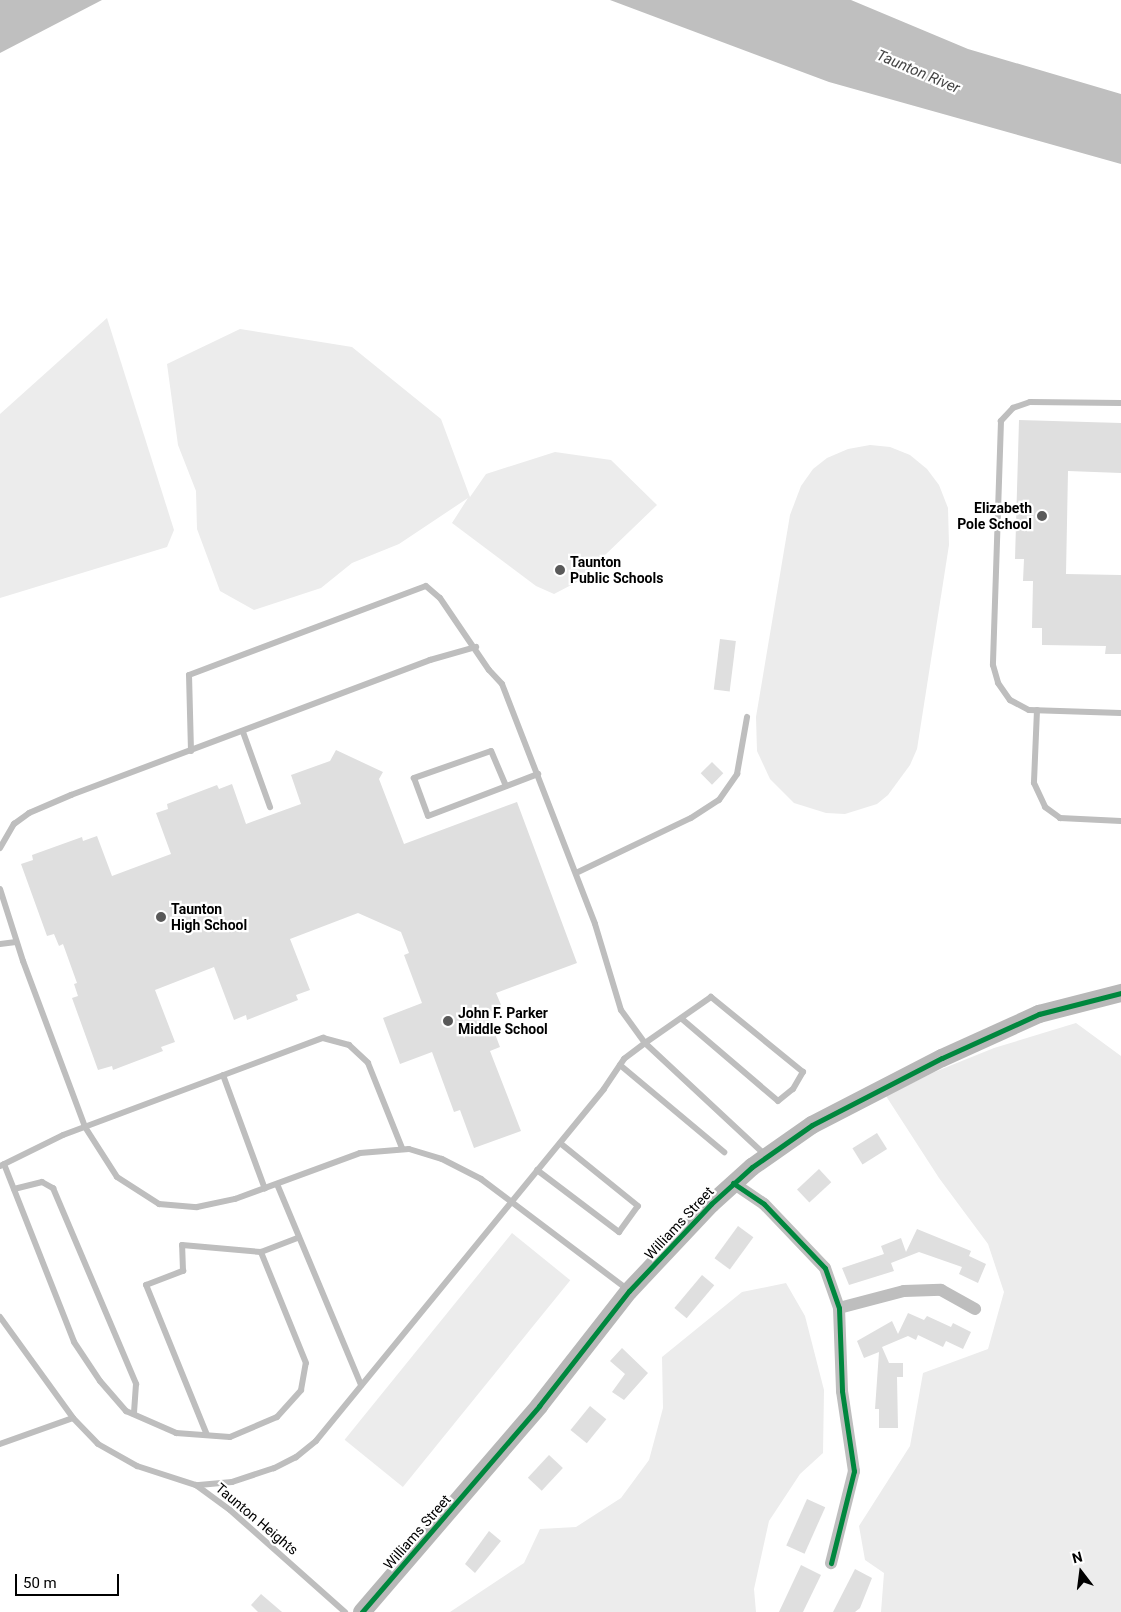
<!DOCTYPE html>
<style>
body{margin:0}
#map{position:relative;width:1121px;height:1612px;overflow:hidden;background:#fff;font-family:Roboto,sans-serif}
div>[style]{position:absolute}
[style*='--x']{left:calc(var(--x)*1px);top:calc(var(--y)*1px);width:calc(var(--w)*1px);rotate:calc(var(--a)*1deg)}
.green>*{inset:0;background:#ececec;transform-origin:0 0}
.water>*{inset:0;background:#bfbfbf}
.building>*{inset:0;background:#dfdfdf;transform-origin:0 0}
.lane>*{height:6px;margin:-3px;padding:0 3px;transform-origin:3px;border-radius:3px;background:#bebebe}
.street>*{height:12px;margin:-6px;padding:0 6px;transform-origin:6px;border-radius:6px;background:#bebebe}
.secondary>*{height:18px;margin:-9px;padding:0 9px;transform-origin:9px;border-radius:9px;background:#b8b8b8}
.cycleway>*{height:5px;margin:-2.5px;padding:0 2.5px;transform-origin:2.5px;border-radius:2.5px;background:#00873e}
.dots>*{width:14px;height:14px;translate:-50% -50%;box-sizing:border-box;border:2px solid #fff;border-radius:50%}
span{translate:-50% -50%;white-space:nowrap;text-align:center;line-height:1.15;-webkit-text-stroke:4.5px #fff;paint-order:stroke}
.poi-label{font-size:14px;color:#000;font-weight:700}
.right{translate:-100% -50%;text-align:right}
.left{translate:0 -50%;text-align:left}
.street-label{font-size:14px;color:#000}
.water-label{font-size:15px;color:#444;font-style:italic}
.north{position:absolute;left:1056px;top:1547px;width:50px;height:50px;-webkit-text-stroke:4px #fff;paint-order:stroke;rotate:345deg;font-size:14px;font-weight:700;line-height:20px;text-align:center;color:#000}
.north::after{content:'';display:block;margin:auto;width:18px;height:22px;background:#000;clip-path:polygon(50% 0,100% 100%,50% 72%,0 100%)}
.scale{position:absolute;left:15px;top:1574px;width:104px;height:22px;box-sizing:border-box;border:2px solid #000;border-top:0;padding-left:6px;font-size:15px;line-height:18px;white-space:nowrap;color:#000;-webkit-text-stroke:4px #fff;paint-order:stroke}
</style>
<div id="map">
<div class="green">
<i style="clip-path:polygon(107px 318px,174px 530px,167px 547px,0 598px,0 414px)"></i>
<i style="clip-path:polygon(240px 329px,352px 347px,441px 419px,470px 497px,486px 474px,555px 452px,611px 460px,657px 505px,577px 582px,554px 594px,536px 586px,452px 523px,468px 498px,399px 544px,352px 563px,321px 588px,254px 610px,220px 591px,197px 529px,196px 491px,178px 445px,167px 364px)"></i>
<i style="clip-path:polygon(870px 445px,890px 447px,910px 455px,927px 469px,939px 485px,948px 508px,949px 545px,917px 749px,910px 765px,888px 795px,877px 804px,845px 814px,826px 813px,794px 803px,770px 779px,757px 751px,756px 717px,790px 515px,801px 486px,813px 469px,827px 458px,848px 449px)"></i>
<i style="clip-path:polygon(1076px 1023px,1121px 1056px,1121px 1612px,881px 1612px,884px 1573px,865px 1560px,859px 1526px,910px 1446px,923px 1373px,988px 1349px,1004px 1292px,988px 1244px,939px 1178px,886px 1096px,932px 1073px,994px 1048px)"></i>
<i style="left:512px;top:1233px;width:75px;height:266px;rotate:39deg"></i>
<i style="clip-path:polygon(786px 1283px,805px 1316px,824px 1390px,823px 1453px,800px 1474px,769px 1521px,754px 1589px,756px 1612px,450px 1612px,524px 1563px,540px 1529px,576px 1527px,621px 1498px,649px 1460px,663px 1408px,662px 1357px,742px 1292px)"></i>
</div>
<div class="water">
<i style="clip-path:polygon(0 0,102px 0,0 53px)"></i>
<i style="clip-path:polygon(610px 0,851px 0,968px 49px,1121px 94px,1121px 164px,829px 82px)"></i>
</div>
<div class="building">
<i style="clip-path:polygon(1019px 420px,1121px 423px,1121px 473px,1068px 471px,1066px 574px,1121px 575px,1121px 654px,1105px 654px,1106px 646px,1042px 645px,1042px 628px,1032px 628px,1033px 581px,1023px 581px,1024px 559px,1015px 559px)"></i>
<i style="left:720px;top:639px;width:16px;height:51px;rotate:7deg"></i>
<i style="clip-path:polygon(336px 750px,383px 772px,379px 779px,404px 844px,517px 802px,577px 963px,496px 993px,502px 1007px,487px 1013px,500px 1047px,490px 1051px,521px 1131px,474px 1148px,460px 1110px,454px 1112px,432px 1052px,400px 1064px,383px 1018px,422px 1003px,404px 955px,409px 953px,401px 932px,358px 913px,290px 939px,310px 990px,296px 995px,298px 1000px,247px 1020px,246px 1015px,234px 1020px,214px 967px,155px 990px,175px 1042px,161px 1047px,163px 1051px,113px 1070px,112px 1066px,98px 1070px,72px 998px,78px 996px,74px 984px,77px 983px,63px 944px,59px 946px,54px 934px,47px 936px,21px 864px,33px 860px,32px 855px,82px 837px,83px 841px,97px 836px,112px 876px,171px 854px,156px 813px,168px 809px,167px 804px,217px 785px,219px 789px,232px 784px,246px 824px,301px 804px,291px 775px,330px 761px)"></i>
<i style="left:712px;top:762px;width:16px;height:16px;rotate:45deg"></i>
<i style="left:877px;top:1133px;width:19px;height:29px;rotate:58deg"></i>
<i style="left:819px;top:1169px;width:18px;height:30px;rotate:47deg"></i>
<i style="left:738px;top:1226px;width:19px;height:40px;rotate:36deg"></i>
<i style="clip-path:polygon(917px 1229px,971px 1251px,969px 1256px,986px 1264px,978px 1283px,959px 1274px,962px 1267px,919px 1252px,891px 1263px,894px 1271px,849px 1285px,842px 1268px,884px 1254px,881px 1246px,901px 1238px,906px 1252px)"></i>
<i style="left:702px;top:1275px;width:16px;height:43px;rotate:40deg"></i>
<i style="clip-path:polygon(908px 1313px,924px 1320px,927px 1316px,951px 1327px,953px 1323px,971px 1332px,963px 1349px,946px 1341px,943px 1347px,918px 1335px,916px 1340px,908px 1336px,882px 1347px,889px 1363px,903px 1363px,903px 1377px,897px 1377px,898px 1428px,879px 1428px,879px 1409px,875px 1409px,879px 1352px,864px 1358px,857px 1341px,892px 1321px,898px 1334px)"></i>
<i style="clip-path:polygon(622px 1348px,648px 1373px,624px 1400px,612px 1392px,625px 1374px,610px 1361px)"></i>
<i style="left:590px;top:1406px;width:21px;height:31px;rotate:39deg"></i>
<i style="left:549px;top:1455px;width:19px;height:31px;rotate:43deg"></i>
<i style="left:807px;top:1499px;width:20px;height:51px;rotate:24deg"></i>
<i style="clip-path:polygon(489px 1531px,501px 1541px,475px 1573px,465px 1564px)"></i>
<i style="clip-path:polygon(801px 1565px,821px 1575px,803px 1612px,779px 1612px)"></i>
<i style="clip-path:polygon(855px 1569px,872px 1578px,860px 1608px,855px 1612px,833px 1612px)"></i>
<i style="clip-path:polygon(261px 1594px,282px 1612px,258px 1612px,251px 1605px)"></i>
</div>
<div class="lane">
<i style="--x:1121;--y:403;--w:91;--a:-179.4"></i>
<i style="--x:1030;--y:402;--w:18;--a:161"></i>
<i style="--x:1013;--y:408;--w:18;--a:133"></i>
<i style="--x:1001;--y:421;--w:244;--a:91.9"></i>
<i style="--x:993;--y:665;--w:19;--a:74"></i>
<i style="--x:998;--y:683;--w:21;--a:55"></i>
<i style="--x:1010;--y:700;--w:21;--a:28"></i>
<i style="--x:1029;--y:710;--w:92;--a:1.9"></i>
<i style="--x:1037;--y:710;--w:73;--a:92.4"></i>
<i style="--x:1034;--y:783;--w:26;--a:65"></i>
<i style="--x:1045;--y:807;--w:19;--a:36"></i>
<i style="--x:1060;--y:818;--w:61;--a:2.8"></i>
<i style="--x:243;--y:732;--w:80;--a:70.2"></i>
<i style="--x:191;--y:751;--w:76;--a:-91.5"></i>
<i style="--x:189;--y:675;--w:253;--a:-20.6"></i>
<i style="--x:426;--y:586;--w:18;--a:41"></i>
<i style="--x:440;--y:598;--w:87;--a:55.8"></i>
<i style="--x:489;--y:670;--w:19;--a:47"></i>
<i style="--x:502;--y:684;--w:257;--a:68.8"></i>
<i style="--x:595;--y:924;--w:90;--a:73.2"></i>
<i style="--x:621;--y:1010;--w:41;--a:54"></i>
<i style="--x:645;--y:1043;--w:26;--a:143"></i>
<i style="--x:624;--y:1059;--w:36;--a:124"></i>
<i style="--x:604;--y:1089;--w:455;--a:129.3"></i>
<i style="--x:316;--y:1441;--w:26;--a:141"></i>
<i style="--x:296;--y:1457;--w:25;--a:153"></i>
<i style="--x:274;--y:1468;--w:44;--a:161.6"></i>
<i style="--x:232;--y:1482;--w:36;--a:175"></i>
<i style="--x:506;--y:786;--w:38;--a:-113"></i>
<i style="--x:491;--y:751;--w:82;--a:160.7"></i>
<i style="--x:414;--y:778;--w:40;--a:69.8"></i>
<i style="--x:428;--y:816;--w:118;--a:-20.9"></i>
<i style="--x:0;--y:848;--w:28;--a:-60"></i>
<i style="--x:14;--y:824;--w:19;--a:-36"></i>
<i style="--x:29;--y:813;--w:46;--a:-23.2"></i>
<i style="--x:71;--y:795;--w:384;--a:-20.6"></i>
<i style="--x:430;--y:660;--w:48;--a:-15.8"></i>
<i style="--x:576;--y:873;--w:127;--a:-25.6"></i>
<i style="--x:691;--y:818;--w:33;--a:-33"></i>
<i style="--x:719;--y:800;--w:32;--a:-55"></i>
<i style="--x:737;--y:774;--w:58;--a:-80"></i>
<i style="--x:0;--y:889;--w:76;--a:72.3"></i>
<i style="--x:23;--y:961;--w:177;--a:69.5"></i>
<i style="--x:85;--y:1127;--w:59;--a:57.4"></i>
<i style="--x:117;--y:1177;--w:50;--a:32.7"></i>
<i style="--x:159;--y:1204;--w:38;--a:5"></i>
<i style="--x:197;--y:1207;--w:39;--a:-12"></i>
<i style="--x:235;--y:1199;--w:133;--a:-20.2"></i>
<i style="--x:360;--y:1153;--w:49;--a:-4.7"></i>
<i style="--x:409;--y:1149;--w:34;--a:17"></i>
<i style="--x:442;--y:1159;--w:44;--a:27.1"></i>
<i style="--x:481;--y:1179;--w:183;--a:37"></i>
<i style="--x:0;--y:944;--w:16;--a:-7"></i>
<i style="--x:682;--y:1019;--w:126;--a:40.5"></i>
<i style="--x:778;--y:1101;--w:19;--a:-39"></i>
<i style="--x:793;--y:1089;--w:20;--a:-60"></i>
<i style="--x:803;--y:1072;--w:119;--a:-140.8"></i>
<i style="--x:711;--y:997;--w:80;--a:145.1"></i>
<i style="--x:645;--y:1043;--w:166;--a:43"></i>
<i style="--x:620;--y:1065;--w:136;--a:39.9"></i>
<i style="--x:223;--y:1075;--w:121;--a:69.8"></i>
<i style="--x:4;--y:1164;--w:191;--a:68.5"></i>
<i style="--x:74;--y:1342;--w:47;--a:56.3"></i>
<i style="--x:100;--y:1381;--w:40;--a:49"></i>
<i style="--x:126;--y:1411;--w:55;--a:23.7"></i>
<i style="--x:176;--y:1433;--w:54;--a:4.2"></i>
<i style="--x:230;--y:1437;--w:51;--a:-23.1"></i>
<i style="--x:277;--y:1417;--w:36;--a:-48"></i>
<i style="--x:301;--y:1390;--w:27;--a:-80"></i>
<i style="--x:306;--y:1363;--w:120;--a:-112.1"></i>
<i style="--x:261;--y:1252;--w:39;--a:-21"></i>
<i style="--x:0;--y:1166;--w:70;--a:-26.2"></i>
<i style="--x:63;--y:1135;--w:278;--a:-20.5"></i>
<i style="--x:323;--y:1038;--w:27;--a:15"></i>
<i style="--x:349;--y:1045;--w:26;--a:43"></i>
<i style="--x:368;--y:1063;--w:92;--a:68.2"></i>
<i style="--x:537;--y:1170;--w:103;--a:37.1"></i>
<i style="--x:619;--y:1232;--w:32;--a:-54"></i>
<i style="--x:638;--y:1206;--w:100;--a:-141.1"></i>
<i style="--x:277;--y:1184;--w:218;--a:67.3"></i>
<i style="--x:14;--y:1189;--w:29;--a:-14"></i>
<i style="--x:42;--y:1182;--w:13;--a:29"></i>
<i style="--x:53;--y:1188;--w:213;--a:67"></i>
<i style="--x:136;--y:1384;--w:30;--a:94"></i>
<i style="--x:0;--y:1317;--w:125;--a:54.1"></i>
<i style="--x:73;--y:1418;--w:36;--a:46"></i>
<i style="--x:98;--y:1444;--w:45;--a:29.4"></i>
<i style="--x:137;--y:1466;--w:62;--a:17.9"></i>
<i style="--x:196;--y:1485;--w:42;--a:36.3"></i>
<i style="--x:230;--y:1510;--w:154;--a:41.6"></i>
<i style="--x:207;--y:1435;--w:162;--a:-112.1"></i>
<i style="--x:146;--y:1285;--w:40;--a:-21"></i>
<i style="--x:183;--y:1271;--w:26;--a:-92"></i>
<i style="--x:182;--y:1245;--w:79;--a:5.1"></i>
<i style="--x:0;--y:1444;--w:77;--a:-19.6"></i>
</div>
<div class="street">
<i style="--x:733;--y:1183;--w:37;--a:34"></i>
<i style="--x:764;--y:1204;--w:88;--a:46.4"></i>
<i style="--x:825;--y:1268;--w:42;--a:70.7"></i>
<i style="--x:839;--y:1308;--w:83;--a:87.9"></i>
<i style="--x:842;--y:1391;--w:81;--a:81.5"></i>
<i style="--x:854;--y:1471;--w:95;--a:104"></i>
<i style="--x:839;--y:1308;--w:67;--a:-14.7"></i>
<i style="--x:904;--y:1291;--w:37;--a:-2"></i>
<i style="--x:941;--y:1290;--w:39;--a:29"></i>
</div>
<div class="secondary">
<i style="--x:362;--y:1612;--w:272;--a:-49.3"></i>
<i style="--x:539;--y:1406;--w:146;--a:-52"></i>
<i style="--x:629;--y:1291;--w:120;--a:-46.7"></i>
<i style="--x:711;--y:1204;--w:55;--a:-42.1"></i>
<i style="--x:752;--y:1167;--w:73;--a:-35"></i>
<i style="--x:812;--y:1125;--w:146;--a:-27.3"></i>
<i style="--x:942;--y:1058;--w:107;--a:-24.4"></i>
<i style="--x:1039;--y:1014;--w:85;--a:-14.4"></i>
</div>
<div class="cycleway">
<i style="--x:733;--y:1183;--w:37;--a:34"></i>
<i style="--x:764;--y:1204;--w:88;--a:46.4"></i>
<i style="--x:825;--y:1268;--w:42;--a:70.7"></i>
<i style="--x:839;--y:1308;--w:83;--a:87.9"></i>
<i style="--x:842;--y:1391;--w:81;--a:81.5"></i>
<i style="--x:854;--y:1471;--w:95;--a:104"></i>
<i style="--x:362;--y:1612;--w:272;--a:-49.3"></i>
<i style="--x:539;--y:1406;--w:146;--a:-52"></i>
<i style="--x:629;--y:1291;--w:120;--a:-46.7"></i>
<i style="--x:711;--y:1204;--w:55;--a:-42.1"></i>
<i style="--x:752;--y:1167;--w:73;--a:-35"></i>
<i style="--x:812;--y:1125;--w:146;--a:-27.3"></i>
<i style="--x:942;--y:1058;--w:107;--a:-24.4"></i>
<i style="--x:1039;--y:1014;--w:85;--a:-14.4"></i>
</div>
<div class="dots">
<i style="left:1042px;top:516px;background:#595959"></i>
<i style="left:560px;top:570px;background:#595959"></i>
<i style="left:161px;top:917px;background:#595959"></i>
<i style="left:448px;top:1021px;background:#595959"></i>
</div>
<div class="poi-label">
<span class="right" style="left:1032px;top:516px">Elizabeth<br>Pole School</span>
<span class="left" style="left:570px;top:570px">Taunton<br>Public Schools</span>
<span class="left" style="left:171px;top:917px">Taunton<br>High School</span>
<span class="left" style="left:458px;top:1021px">John F. Parker<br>Middle School</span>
</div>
<div class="street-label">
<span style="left:679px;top:1223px;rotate:-47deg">Williams Street</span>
<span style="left:257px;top:1519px;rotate:40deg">Taunton Heights</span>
<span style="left:417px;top:1532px;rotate:-49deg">Williams Street</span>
</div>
<div class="water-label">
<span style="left:918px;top:72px;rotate:23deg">Taunton River</span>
</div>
<div class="north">N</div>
<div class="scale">50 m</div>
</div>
